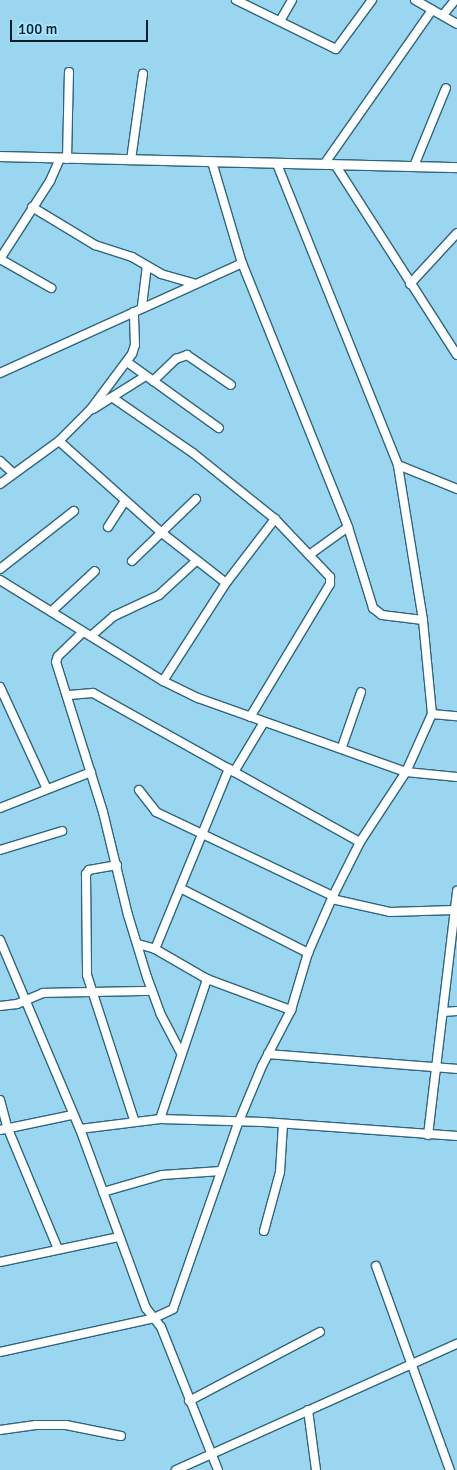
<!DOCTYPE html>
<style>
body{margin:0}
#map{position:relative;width:457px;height:1470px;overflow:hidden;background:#9bd6f0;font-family:Signika,sans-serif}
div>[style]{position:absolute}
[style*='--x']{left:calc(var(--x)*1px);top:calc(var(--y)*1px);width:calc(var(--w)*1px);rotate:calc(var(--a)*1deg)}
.roads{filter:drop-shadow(1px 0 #2d667e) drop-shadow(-1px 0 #2d667e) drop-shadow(0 1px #2d667e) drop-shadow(0 -1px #2d667e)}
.minor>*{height:8px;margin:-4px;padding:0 4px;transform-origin:4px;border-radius:4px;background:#fff}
.tertiary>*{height:9px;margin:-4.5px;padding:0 4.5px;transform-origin:4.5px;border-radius:4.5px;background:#fff}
span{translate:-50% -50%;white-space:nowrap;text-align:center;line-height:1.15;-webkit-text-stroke:4px #a8e3fe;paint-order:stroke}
.scale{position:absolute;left:10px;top:20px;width:138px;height:22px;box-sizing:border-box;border:2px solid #051d27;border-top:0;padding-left:6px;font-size:15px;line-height:18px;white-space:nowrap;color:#051d27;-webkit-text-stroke:4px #a8e3fe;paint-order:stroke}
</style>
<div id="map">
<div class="roads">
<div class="minor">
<i style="--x:236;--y:0;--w:111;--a:26.1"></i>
<i style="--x:336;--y:49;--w:61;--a:-53.7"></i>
<i style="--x:415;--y:0;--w:48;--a:29.7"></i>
<i style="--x:443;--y:15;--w:19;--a:-51"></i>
<i style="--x:280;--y:21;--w:24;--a:-60"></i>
<i style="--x:67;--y:159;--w:87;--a:-88.7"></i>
<i style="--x:131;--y:160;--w:87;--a:-82.1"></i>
<i style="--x:212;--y:162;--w:105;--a:73.5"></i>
<i style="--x:242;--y:263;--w:284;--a:68.1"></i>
<i style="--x:348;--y:527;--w:85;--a:72.8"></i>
<i style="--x:373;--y:608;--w:11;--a:38"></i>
<i style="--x:382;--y:615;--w:41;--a:7"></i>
<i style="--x:325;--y:163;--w:187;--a:-55"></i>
<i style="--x:336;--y:166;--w:224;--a:57.4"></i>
<i style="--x:414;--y:166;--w:84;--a:-67.7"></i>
<i style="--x:32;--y:207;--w:74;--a:31.1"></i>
<i style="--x:95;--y:245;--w:39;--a:18"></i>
<i style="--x:132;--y:257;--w:34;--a:30"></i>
<i style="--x:161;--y:274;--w:35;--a:16"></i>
<i style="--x:0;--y:259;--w:93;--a:-57.3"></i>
<i style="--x:50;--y:181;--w:24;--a:-66"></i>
<i style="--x:0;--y:259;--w:59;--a:29.6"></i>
<i style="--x:410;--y:284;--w:69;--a:-47.3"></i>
<i style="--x:142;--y:306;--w:39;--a:-83"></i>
<i style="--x:127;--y:362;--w:113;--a:35.7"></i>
<i style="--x:0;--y:373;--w:266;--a:-24.4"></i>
<i style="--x:153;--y:381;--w:32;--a:-44"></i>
<i style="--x:176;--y:359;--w:12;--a:-20"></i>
<i style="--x:187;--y:355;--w:53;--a:34.3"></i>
<i style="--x:113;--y:398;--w:97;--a:34.5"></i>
<i style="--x:193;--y:453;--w:105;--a:38.8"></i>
<i style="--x:275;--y:519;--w:80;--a:46.5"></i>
<i style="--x:330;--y:577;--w:7;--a:90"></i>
<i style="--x:330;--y:584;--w:155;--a:121"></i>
<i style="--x:93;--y:409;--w:60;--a:-32.1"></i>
<i style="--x:59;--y:441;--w:138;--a:41.8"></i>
<i style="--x:162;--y:533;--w:81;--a:38"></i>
<i style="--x:0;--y:461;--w:18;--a:43"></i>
<i style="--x:398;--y:465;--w:64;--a:22.1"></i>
<i style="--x:0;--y:484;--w:73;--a:-36.1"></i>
<i style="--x:59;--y:441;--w:45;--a:-45"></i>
<i style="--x:91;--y:409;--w:69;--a:-53.3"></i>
<i style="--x:132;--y:354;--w:9;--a:-72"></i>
<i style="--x:135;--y:345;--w:33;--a:-92"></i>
<i style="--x:108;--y:527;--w:31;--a:-57"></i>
<i style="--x:309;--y:555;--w:48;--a:-35.7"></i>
<i style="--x:132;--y:561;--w:89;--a:-44.1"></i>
<i style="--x:0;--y:569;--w:94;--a:-38.1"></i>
<i style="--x:0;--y:580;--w:192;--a:31.8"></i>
<i style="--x:163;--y:681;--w:39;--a:26"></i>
<i style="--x:198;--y:698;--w:221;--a:19.6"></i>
<i style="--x:406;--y:772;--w:51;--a:5.6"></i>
<i style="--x:53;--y:610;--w:57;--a:-42.9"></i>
<i style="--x:83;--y:632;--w:35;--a:136"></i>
<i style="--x:58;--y:656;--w:6;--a:108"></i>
<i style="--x:56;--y:662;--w:157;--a:72.6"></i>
<i style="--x:103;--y:812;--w:106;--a:76.4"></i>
<i style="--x:128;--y:915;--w:65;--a:73"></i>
<i style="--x:147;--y:977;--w:40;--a:69.8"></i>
<i style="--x:161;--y:1015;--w:43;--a:62.2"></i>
<i style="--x:91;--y:636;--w:30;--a:-41"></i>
<i style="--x:114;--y:616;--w:50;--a:-25"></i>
<i style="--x:159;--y:595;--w:49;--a:-42.5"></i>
<i style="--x:163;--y:681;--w:117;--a:-57.3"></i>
<i style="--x:226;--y:583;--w:81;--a:-52.6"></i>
<i style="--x:0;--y:687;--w:110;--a:65.3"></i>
<i style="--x:69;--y:695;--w:24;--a:-5"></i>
<i style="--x:93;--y:693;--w:306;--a:29.2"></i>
<i style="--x:432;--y:714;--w:25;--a:5"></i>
<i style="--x:342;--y:747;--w:58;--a:-70.9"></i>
<i style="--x:234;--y:772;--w:58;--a:-59"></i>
<i style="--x:139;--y:790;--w:28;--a:52"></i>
<i style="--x:156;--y:812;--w:196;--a:25.4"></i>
<i style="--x:0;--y:808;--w:98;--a:-21.6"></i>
<i style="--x:0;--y:850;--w:65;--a:-17"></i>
<i style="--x:117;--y:865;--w:28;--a:170"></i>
<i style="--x:89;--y:870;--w:5;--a:127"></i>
<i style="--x:86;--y:874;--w:101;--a:89.4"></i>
<i style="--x:87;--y:975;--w:152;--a:72"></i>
<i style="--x:180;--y:888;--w:144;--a:26.9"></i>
<i style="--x:332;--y:899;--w:59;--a:12.6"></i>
<i style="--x:390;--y:912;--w:64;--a:-1.8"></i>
<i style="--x:0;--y:940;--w:205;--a:67.1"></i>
<i style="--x:80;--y:1129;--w:191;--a:69.8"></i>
<i style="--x:146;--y:1308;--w:24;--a:52"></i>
<i style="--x:161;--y:1327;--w:154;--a:68.3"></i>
<i style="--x:138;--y:944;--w:18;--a:16"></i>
<i style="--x:155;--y:949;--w:60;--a:30"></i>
<i style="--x:207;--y:979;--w:90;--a:20.3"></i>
<i style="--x:155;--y:949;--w:195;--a:-67.7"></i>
<i style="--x:0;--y:1006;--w:17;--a:-7"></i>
<i style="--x:17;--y:1004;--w:28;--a:-23"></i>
<i style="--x:43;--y:993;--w:109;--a:-1.1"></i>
<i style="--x:443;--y:1012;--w:14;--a:-4"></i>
<i style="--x:268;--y:1054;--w:190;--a:4.5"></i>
<i style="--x:0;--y:1100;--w:30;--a:75"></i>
<i style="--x:8;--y:1129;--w:130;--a:67.4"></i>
<i style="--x:160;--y:1119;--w:148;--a:-71.4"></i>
<i style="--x:80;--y:1129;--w:81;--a:-7.1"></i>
<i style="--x:160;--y:1119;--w:103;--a:1.7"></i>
<i style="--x:263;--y:1122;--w:195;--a:4.1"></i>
<i style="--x:0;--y:1130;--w:74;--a:-11.8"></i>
<i style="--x:428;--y:1135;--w:246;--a:-83.2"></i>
<i style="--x:103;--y:1192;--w:61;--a:-16.1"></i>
<i style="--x:162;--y:1175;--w:59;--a:-3.9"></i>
<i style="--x:264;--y:1231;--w:61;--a:-74.8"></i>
<i style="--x:280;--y:1172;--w:48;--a:-86.4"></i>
<i style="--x:0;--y:1262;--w:122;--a:-11.9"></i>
<i style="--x:376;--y:1266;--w:217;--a:70.1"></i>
<i style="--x:0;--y:1352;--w:158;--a:-12.4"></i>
<i style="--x:154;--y:1318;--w:21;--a:-25"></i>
<i style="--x:173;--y:1309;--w:199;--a:-70.7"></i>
<i style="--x:239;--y:1121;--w:60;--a:-67.3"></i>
<i style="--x:262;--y:1066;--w:63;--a:-62.6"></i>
<i style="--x:291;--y:1010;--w:59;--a:-73.4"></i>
<i style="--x:308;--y:953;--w:62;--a:-66.3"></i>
<i style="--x:333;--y:896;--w:60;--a:-63.4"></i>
<i style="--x:360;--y:842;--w:84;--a:-56.7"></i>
<i style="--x:406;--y:772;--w:64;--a:-65.9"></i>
<i style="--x:432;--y:714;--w:94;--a:-95.5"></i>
<i style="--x:423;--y:620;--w:157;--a:-99.2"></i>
<i style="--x:398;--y:465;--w:324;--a:-111.9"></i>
<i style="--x:189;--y:1401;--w:148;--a:-27.8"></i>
<i style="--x:308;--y:1410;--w:61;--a:82.4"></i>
<i style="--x:0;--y:1430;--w:36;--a:-8"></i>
<i style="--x:36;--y:1425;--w:30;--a:0"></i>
<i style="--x:66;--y:1425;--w:56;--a:11.3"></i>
<i style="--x:176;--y:1470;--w:308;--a:-24.2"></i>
</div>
<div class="tertiary">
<i style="--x:0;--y:156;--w:457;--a:1.4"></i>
</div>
</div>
<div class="scale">100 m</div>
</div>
